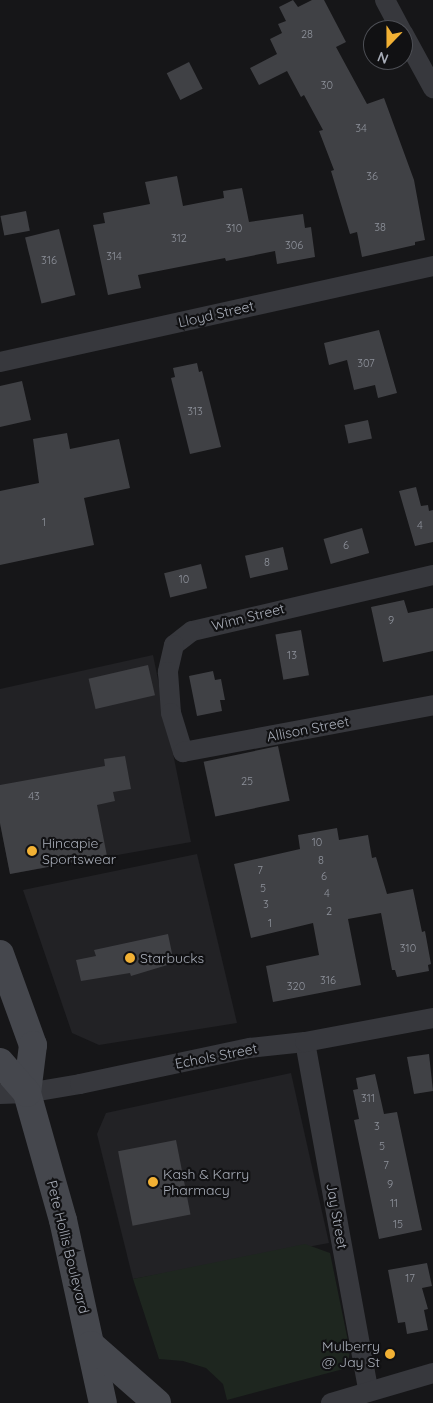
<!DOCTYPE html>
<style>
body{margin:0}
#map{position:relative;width:433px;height:1403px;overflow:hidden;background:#161618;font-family:Quicksand,sans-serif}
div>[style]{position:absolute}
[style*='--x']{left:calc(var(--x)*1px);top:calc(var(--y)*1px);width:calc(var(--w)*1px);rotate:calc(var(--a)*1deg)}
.built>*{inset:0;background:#222225}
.green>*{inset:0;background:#1e261f}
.building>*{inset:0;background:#404145;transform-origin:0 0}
.street>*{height:20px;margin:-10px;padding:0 10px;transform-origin:10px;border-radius:10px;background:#37383d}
.secondary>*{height:28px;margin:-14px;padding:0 14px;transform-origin:14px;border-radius:14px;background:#45474d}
.dots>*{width:14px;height:14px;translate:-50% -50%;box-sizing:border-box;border:2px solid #111113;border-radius:50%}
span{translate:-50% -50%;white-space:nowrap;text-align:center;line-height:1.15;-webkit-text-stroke:4.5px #111113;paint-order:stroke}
.number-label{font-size:11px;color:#8e929b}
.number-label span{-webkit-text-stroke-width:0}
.street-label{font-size:14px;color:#a8adb8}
.poi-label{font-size:14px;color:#a8adb8}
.left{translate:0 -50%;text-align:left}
.right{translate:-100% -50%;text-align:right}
.north{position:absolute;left:363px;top:20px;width:50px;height:50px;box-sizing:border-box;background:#111113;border:1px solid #4d4f55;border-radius:50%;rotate:202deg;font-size:14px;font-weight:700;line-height:20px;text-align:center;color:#a8adb8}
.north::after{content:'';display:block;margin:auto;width:18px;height:22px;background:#f2b134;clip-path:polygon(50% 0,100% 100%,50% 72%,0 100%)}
</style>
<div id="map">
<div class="built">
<i style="clip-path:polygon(153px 655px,191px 842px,10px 874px,0 824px,0 689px)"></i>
<i style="clip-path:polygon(197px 854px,237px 1023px,99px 1045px,72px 1033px,23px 890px)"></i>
<i style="clip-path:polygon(291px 1073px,329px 1243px,133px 1279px,97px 1134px,106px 1113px)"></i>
</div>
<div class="green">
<i style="clip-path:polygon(305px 1244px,330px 1253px,350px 1351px,347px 1368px,227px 1400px,223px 1384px,206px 1368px,183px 1361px,159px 1359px,133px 1279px)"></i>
</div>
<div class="building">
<i style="clip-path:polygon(293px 0,298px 7px,312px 0,324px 0,346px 42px,336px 47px,367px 104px,384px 98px,414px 180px,425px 240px,415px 242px,415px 245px,362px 257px,357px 232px,350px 234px,331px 171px,334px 170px,319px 131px,323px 130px,304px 95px,301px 97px,287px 71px,259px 85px,250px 68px,277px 54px,270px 39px,282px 33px,278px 24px,286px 21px,279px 7px)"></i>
<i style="left:189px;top:62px;width:30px;height:25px;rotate:63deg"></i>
<i style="clip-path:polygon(177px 176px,183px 206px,224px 198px,223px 191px,242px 188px,249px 222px,303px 214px,305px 228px,311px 227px,315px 257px,277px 264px,275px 251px,226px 261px,225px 258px,138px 275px,141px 288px,108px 295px,93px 225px,105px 223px,103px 213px,150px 204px,145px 182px)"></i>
<i style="left:26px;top:211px;width:20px;height:26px;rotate:79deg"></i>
<i style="left:59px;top:229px;width:68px;height:35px;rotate:76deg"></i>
<i style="clip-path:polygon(379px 330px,397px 393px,378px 398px,375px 385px,354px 390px,347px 360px,329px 365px,324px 343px)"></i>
<i style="clip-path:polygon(197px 363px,199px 372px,202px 371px,221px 447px,190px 454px,171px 378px,175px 377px,173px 368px)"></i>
<i style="clip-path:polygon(22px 381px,31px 420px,0 427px,0 386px)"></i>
<i style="left:368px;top:420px;width:19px;height:24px;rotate:78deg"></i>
<i style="clip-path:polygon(67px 433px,70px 449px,119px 439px,130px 488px,84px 498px,94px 545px,0 565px,0 491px,39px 483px,33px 439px)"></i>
<i style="clip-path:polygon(416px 487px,421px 506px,428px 505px,429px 511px,433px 510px,433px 542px,415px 546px,399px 491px)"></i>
<i style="left:362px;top:528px;width:26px;height:40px;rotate:74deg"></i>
<i style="left:283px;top:547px;width:23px;height:39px;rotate:77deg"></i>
<i style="left:201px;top:564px;width:25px;height:38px;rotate:76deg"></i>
<i style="clip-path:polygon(404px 600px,408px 613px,433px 608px,433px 651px,383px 662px,371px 607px)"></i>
<i style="left:301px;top:630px;width:46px;height:26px;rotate:80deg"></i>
<i style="left:148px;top:665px;width:31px;height:61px;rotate:77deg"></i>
<i style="clip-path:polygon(213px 671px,215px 680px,221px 679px,225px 700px,220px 700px,222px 711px,197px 716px,189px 676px)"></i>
<i style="left:278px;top:746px;width:56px;height:76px;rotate:78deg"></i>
<i style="clip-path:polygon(125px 756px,131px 789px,113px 792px,115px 801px,97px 805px,107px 856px,10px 874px,0 823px,0 785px,105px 766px,104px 759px)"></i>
<i style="clip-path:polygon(337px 828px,339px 840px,368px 835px,372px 858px,376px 857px,387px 894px,413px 889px,422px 932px,425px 931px,431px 964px,428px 965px,429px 971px,397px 977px,395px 970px,392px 970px,381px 913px,348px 919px,361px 985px,273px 1002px,266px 966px,319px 955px,313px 923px,251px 938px,234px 864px,300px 849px,298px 835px)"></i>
<i style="clip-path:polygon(168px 934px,174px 963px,131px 976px,130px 973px,81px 981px,76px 960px,96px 956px,94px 950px)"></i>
<i style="clip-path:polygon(429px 1054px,433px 1091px,414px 1094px,407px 1057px)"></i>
<i style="clip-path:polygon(375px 1074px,384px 1114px,397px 1112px,422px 1230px,379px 1239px,354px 1120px,359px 1119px,353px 1090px,358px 1089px,356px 1078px)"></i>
<i style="left:176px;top:1140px;width:76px;height:59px;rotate:79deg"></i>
<i style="clip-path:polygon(427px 1263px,432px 1286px,422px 1288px,428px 1309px,424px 1310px,428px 1330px,407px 1334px,405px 1322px,398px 1323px,388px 1270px)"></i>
</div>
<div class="street">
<i style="--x:385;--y:0;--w:34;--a:62"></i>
<i style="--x:403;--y:33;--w:63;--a:61.4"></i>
<i style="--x:0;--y:362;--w:444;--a:-12.5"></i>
<i style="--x:433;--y:575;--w:247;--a:166.9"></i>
<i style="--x:192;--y:631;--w:23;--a:142"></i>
<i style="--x:174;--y:645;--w:28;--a:103"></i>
<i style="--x:168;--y:672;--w:41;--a:85.8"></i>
<i style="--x:171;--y:713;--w:41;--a:72.9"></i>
<i style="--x:183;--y:752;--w:254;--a:-10.6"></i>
<i style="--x:305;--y:1042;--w:354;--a:79.7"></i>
<i style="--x:0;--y:1094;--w:27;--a:-2"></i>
<i style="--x:27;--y:1093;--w:54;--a:-9.6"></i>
<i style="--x:80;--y:1084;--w:174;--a:-12"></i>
<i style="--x:250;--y:1048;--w:55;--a:-6.2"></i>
<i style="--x:305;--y:1042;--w:130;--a:-10.6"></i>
<i style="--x:331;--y:1403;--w:106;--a:-16.4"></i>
</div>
<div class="secondary">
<i style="--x:0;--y:954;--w:97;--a:70.1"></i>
<i style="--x:33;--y:1045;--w:48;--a:97.1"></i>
<i style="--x:27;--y:1093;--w:132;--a:74.2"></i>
<i style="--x:63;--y:1220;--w:187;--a:77.7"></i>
<i style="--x:0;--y:1062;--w:41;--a:48.9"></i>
<i style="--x:91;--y:1345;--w:88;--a:41.3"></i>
</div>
<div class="dots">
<i style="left:32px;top:851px;background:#f2b134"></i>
<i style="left:130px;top:958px;background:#f2b134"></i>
<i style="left:153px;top:1182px;background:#f2b134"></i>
<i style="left:390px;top:1354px;background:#f2b134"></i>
</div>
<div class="number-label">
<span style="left:307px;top:34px">28</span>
<span style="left:327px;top:85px">30</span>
<span style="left:361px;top:128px">34</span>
<span style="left:372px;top:176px">36</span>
<span style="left:380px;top:227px">38</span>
<span style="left:234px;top:228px">310</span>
<span style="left:179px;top:238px">312</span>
<span style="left:294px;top:245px">306</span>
<span style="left:114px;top:256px">314</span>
<span style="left:49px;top:260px">316</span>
<span style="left:366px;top:363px">307</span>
<span style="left:195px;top:411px">313</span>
<span style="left:44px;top:522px">1</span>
<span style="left:420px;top:525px">4</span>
<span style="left:346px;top:545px">6</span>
<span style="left:267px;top:562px">8</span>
<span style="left:184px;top:579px">10</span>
<span style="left:391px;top:620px">9</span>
<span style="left:292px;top:655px">13</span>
<span style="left:247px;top:781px">25</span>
<span style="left:34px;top:796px">43</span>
<span style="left:317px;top:842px">10</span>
<span style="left:321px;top:860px">8</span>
<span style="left:260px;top:870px">7</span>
<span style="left:324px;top:876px">6</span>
<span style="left:263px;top:888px">5</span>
<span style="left:327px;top:893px">4</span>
<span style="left:266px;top:904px">3</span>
<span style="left:329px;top:911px">2</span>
<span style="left:270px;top:923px">1</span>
<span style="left:408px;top:948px">310</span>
<span style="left:328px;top:980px">316</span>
<span style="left:296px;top:986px">320</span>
<span style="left:368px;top:1098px">311</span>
<span style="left:377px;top:1126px">3</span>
<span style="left:382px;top:1146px">5</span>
<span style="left:386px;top:1165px">7</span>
<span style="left:390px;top:1184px">9</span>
<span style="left:394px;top:1203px">11</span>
<span style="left:398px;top:1224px">15</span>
<span style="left:410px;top:1278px">17</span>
</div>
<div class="street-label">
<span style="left:216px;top:314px;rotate:-13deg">Lloyd Street</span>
<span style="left:248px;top:617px;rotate:-14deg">Winn Street</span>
<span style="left:308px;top:729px;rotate:-11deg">Allison Street</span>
<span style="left:216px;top:1056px;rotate:-11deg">Echols Street</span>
<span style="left:337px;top:1216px;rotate:80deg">Jay Street</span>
<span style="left:68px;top:1247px;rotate:76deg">Pete Hollis Boulevard</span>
</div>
<div class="poi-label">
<span class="left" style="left:42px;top:851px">Hincapie<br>Sportswear</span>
<span class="left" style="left:140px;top:958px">Starbucks</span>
<span class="left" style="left:163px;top:1182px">Kash &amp; Karry<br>Pharmacy</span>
<span class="right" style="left:380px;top:1354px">Mulberry<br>@ Jay St</span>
</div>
<div class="north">N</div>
</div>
